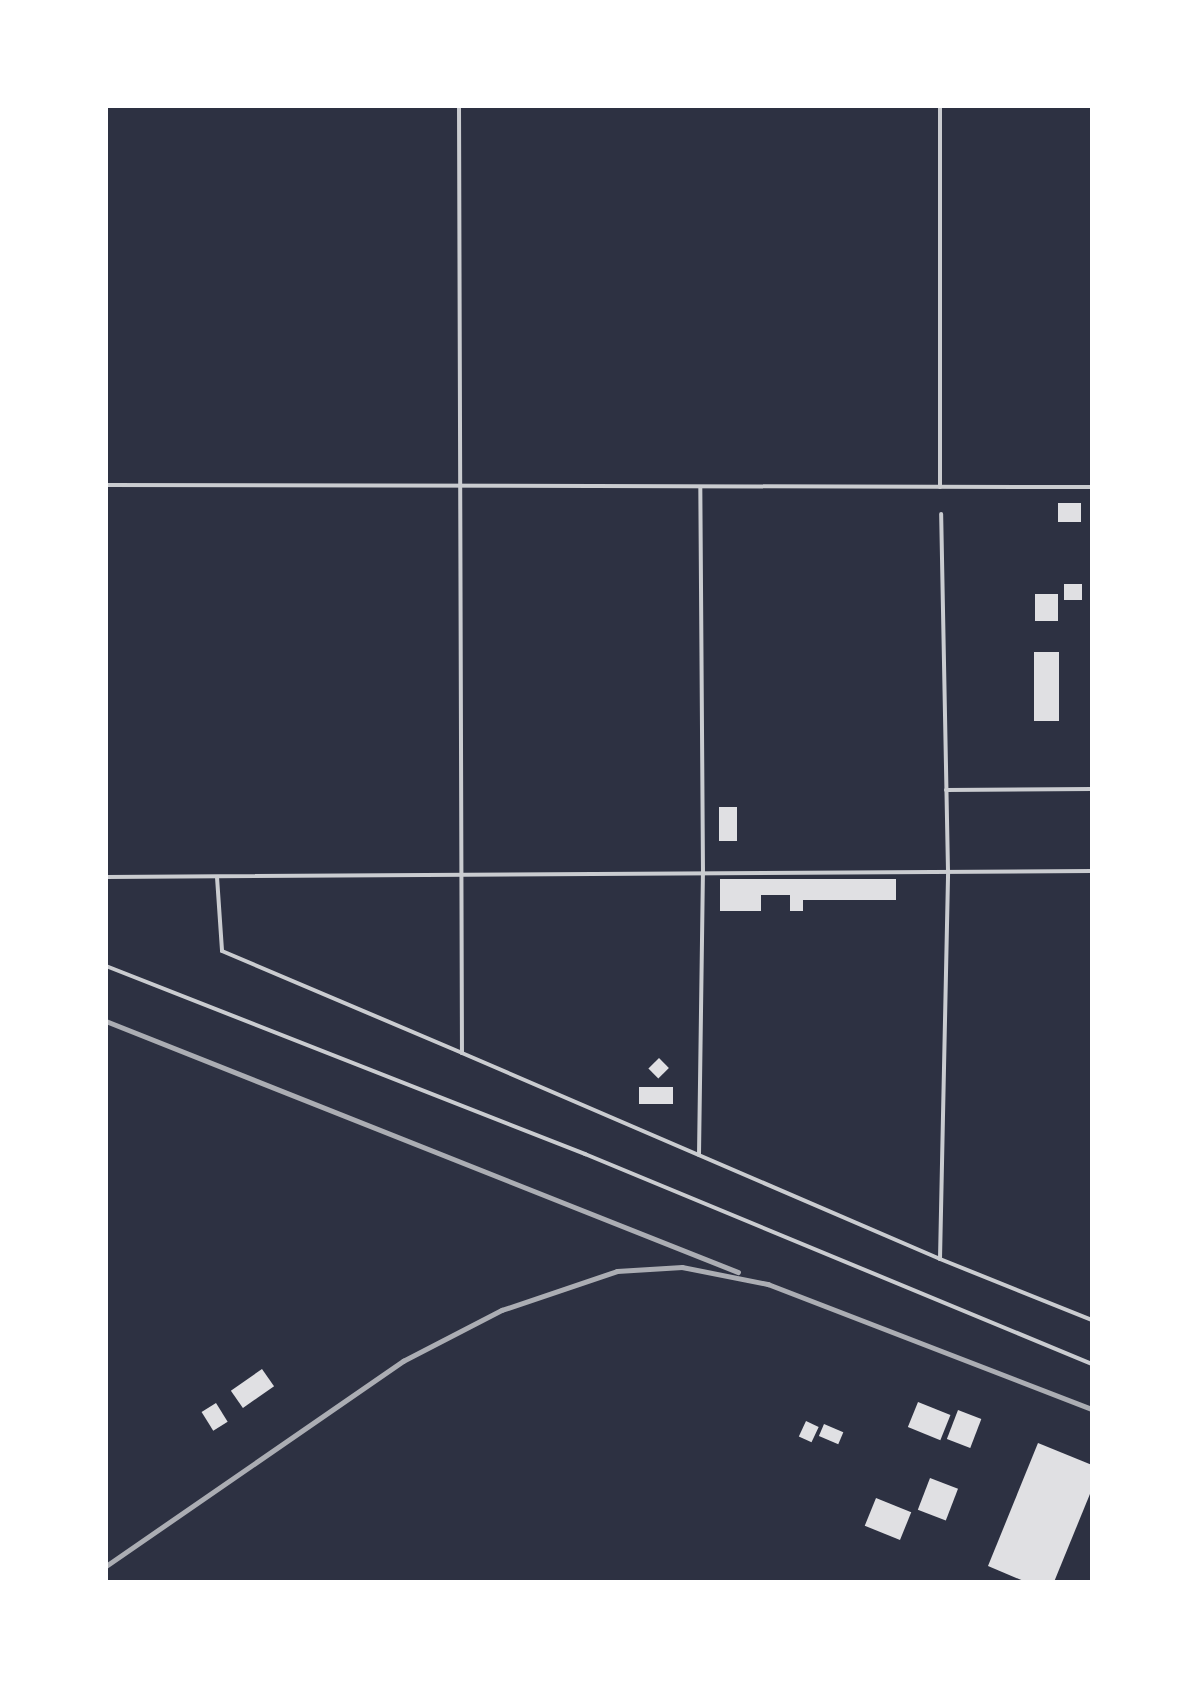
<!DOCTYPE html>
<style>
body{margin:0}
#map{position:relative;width:1198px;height:1688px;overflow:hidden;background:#2d3142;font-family:Inter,sans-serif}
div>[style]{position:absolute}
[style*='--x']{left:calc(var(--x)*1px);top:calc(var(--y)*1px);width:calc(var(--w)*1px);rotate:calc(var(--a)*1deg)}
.building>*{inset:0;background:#e0e0e3;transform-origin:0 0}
.service>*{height:4px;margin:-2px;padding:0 2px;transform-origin:2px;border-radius:2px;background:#caccd0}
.rail>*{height:4.5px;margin:-2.25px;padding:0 2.25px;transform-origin:2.25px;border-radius:2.25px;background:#abadb3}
span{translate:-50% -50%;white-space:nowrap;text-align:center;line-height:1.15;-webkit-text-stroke:4.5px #fff;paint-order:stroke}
.frame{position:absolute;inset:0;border:108px solid #fff;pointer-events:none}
</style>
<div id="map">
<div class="building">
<i style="left:1058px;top:503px;width:23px;height:19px"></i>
<i style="left:1064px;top:584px;width:18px;height:16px"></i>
<i style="left:1035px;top:594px;width:23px;height:27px"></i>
<i style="left:1059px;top:652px;width:69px;height:25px;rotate:90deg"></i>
<i style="left:719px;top:807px;width:18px;height:34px"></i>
<i style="clip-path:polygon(720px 879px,896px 879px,896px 900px,803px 900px,803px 911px,790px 911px,790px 895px,761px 895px,761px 911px,720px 911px)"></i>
<i style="left:659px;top:1058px;width:14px;height:15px;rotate:45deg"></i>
<i style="left:639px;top:1087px;width:34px;height:17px"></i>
<i style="left:262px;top:1369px;width:21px;height:38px;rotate:55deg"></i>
<i style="left:918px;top:1402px;width:35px;height:27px;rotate:22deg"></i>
<i style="left:216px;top:1403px;width:22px;height:17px;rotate:58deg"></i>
<i style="left:958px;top:1410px;width:25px;height:31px;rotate:21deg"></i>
<i style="left:806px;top:1421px;width:14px;height:17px;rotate:25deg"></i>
<i style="left:824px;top:1424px;width:21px;height:13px;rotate:23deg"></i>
<i style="clip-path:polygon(1038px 1443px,1092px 1465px,1092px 1489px,1054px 1582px,1026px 1582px,988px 1566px)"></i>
<i style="left:930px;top:1478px;width:30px;height:34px;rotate:21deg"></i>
<i style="left:876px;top:1498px;width:38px;height:30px;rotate:22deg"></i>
</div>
<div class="service">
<i style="--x:459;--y:106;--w:947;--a:89.82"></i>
<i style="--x:462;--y:1053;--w:520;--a:23.31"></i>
<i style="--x:940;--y:1259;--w:164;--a:21.9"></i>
<i style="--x:940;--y:106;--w:381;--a:90"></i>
<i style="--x:106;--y:485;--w:986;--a:0.12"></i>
<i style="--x:946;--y:790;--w:146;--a:-0.4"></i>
<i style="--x:106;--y:877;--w:986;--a:-0.35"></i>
<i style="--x:217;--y:877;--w:74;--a:86.1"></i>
<i style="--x:222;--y:951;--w:261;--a:23"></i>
<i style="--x:106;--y:966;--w:515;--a:21.43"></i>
<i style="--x:585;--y:1154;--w:549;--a:22.5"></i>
<i style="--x:699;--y:1155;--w:282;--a:-89.2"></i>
<i style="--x:703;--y:873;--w:386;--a:-90.4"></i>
<i style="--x:940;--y:1259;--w:388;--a:-88.8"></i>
<i style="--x:948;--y:871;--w:357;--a:-91.1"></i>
</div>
<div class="rail">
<i style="--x:106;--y:1021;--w:680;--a:21.66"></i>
<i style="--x:106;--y:1566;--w:361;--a:-34.6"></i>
<i style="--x:403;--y:1361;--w:111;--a:-27.3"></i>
<i style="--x:502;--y:1310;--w:121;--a:-18.7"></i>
<i style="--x:617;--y:1271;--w:65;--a:-3.5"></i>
<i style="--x:682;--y:1267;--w:88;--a:11.2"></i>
<i style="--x:768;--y:1284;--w:347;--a:21.1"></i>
</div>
<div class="frame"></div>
</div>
